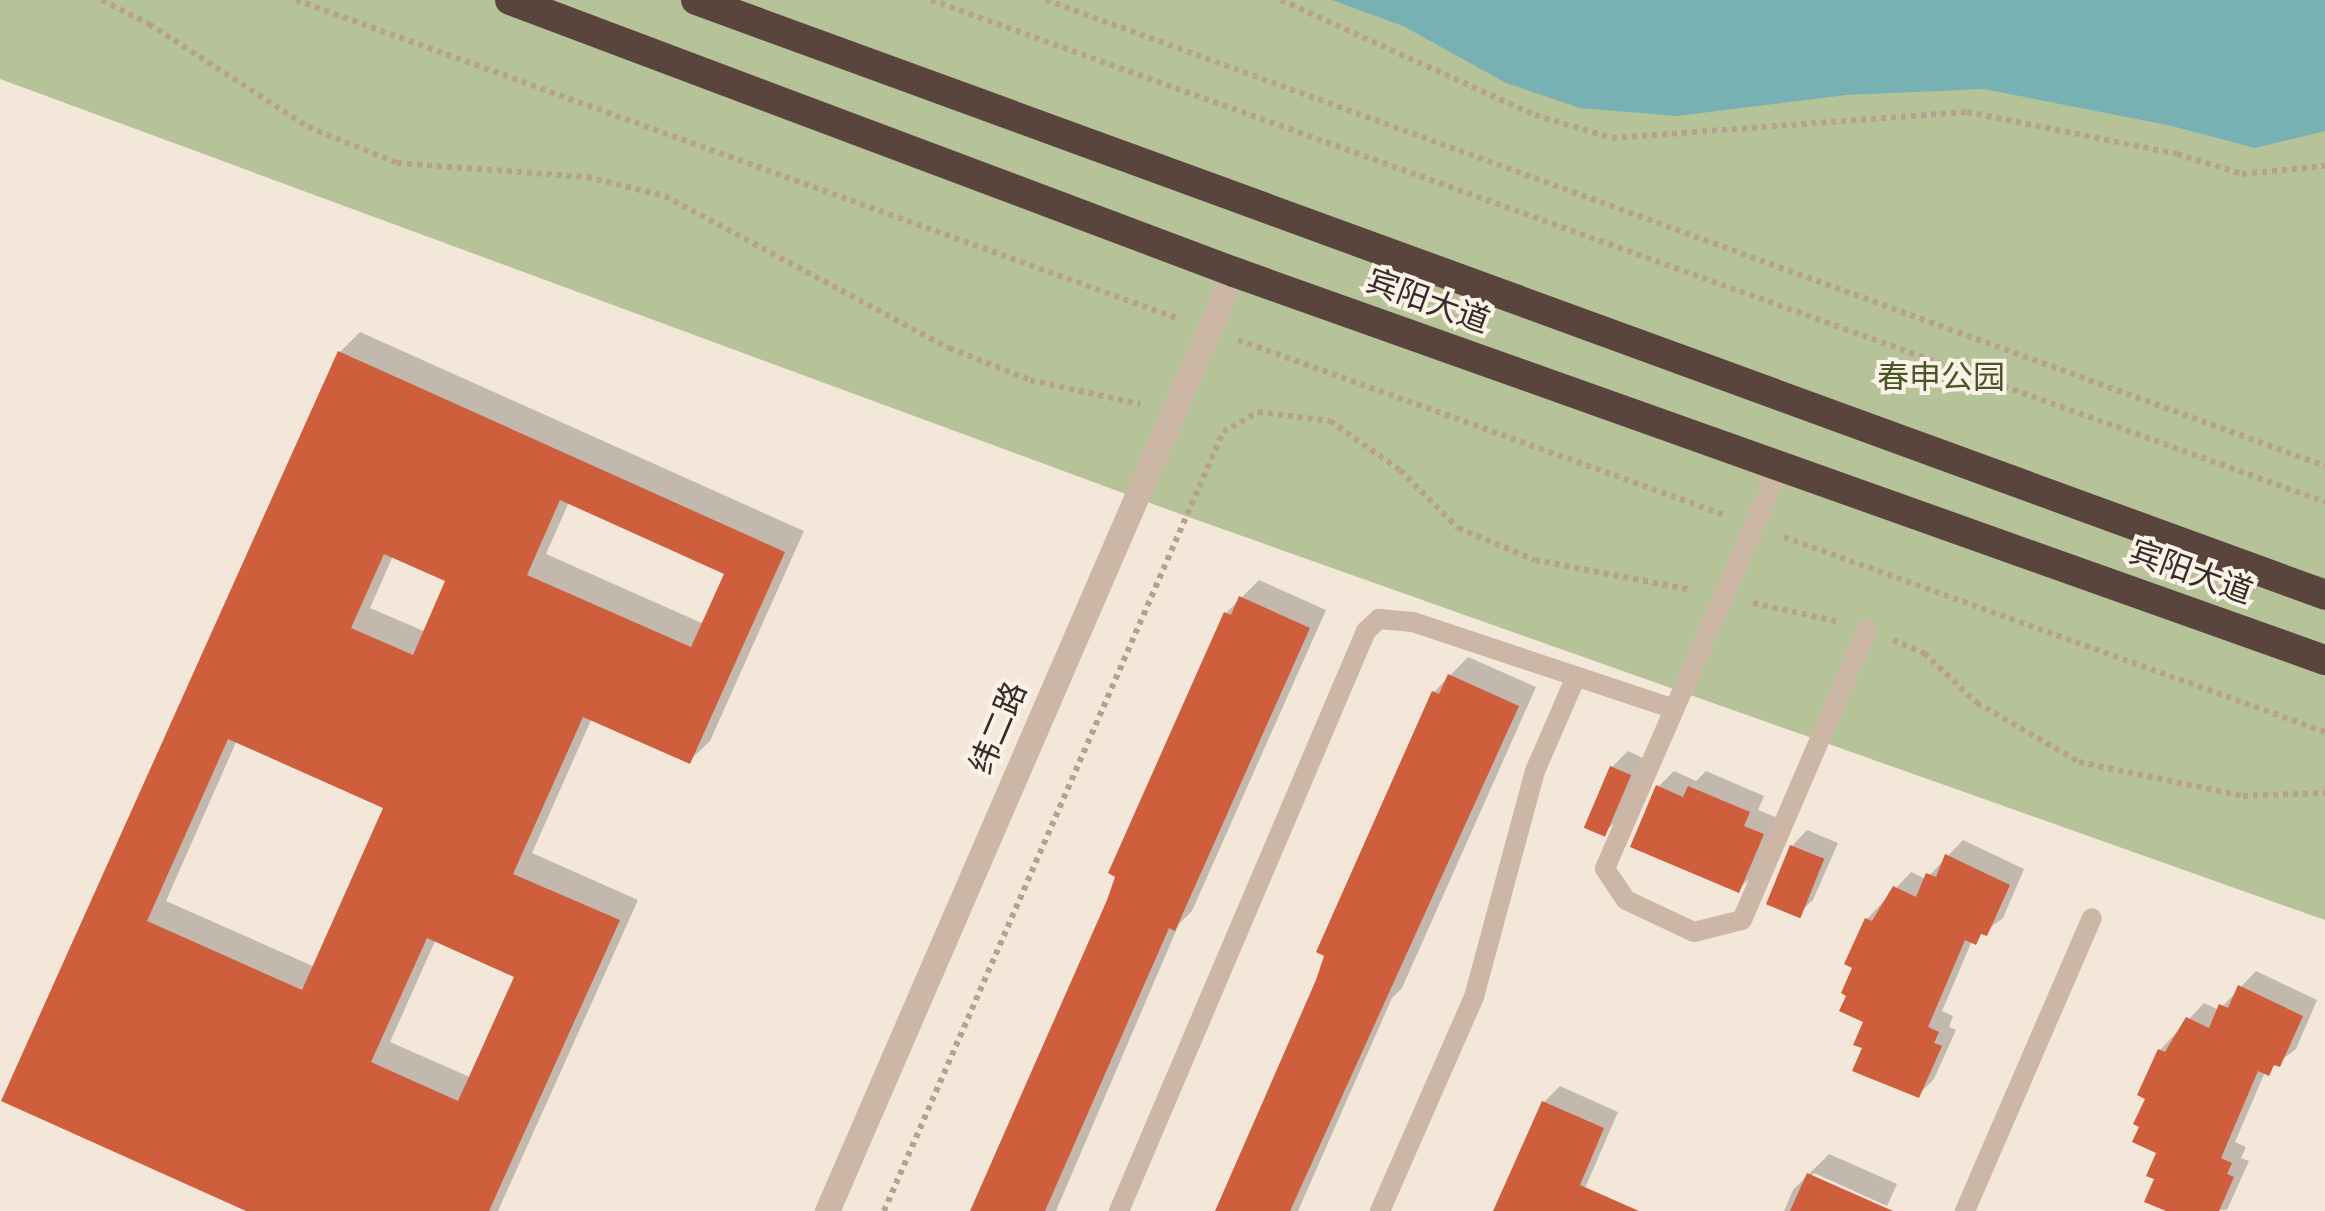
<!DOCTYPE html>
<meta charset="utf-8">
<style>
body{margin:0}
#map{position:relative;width:2325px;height:1211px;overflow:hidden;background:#f3e7da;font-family:Overpass,"Noto Sans SC",sans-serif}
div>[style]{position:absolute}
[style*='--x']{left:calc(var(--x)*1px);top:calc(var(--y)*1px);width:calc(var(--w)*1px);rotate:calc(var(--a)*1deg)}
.green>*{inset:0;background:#b6c399}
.water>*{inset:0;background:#77b1b3}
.shadow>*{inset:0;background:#0003}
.building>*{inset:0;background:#cf5e3c;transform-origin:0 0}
.path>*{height:6px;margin-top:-3px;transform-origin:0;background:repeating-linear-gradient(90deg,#b8a08f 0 5px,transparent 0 10px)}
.lane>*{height:20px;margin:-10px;padding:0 10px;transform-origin:10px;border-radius:10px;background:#ccb6a5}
.street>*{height:25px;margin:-12.5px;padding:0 12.5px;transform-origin:12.5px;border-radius:12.5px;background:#ccb6a5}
.highway>*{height:30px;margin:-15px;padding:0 15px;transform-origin:15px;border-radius:15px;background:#59453d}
span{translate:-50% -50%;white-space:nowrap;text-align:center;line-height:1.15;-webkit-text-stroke:8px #fbf1e6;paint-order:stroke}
.street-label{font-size:32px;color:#372c27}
.park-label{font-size:32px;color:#475729}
</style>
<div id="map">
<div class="green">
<i style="clip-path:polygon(0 0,2325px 0,2325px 920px,1180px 514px,0 79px)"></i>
</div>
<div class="water">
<i style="clip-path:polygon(1332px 0,2325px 0,2325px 131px,2255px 148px,2172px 126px,1984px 89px,1846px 95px,1677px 116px,1580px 108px,1506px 83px,1403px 26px)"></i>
</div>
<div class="shadow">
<i style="clip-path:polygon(evenodd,360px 332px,804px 531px,710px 741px,689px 761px,592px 718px,532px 853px,638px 900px,498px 1211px,252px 1211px,4px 1100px,340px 352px,360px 332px,569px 502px,727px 572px,704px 624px,546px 554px,569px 502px,360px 332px,393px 556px,449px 580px,426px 632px,370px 608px,393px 556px,360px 332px,237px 740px,386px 806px,315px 967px,166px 901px,237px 740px,360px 332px,436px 939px,517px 976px,472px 1078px,390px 1042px,436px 939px)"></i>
<i style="clip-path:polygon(1259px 580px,1326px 610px,1192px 911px,1179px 924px,1056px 1211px,976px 1211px,1110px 901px,1226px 613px)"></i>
<i style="clip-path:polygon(1468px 657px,1536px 687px,1402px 988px,1392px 998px,1298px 1211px,1218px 1211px,1319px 980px,1434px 692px)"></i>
<i style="clip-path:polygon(1628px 751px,1645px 759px,1619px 818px,1604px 833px,1612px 767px)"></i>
<i style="clip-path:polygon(1674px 771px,1696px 781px,1706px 771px,1764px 796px,1758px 810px,1778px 818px,1754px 874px,1738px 890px,1658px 787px)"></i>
<i style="clip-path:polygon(1807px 830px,1838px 843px,1813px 900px,1797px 915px,1792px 846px)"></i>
<i style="clip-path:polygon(1963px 840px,2024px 869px,2003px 918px,1972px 941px,1942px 1011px,1953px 1016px,1949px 1027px,1956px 1030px,1934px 1079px,1918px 1095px,1865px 1047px,1866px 1021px,1855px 966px,1867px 919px,1911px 872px,1926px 879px)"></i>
<i style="clip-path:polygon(2256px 971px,2317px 1000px,2296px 1049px,2265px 1072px,2235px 1142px,2246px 1147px,2241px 1158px,2249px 1161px,2227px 1210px,2174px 1211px,2158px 1178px,2159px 1152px,2148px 1098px,2160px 1050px,2204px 1003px,2219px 1010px)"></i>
<i style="clip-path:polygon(1560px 1086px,1618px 1112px,1575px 1211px,1496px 1211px,1544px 1102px)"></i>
<i style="clip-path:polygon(1829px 1154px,1897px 1184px,1887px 1206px,1814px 1173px,1810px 1177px,1885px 1211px,1784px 1211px,1793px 1190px)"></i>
</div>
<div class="building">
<i style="clip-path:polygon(evenodd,338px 351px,785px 552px,690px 764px,583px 717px,513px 874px,620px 920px,489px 1211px,246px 1211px,1px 1101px,338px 351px,560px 500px,724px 574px,691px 647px,527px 575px,560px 500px,338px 351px,384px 554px,445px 581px,413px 655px,351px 628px,384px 554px,338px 351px,228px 739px,383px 808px,302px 990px,147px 921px,228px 739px,338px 351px,427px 938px,514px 977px,458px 1101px,371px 1062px,427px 938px)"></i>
<i style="clip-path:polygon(1239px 596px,1310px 628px,1175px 931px,1169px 928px,1045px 1211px,970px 1211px,1107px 900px,1115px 877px,1108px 873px,1224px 612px,1231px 615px)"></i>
<i style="clip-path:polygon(1448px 674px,1519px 706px,1290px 1211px,1215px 1211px,1316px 980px,1324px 956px,1316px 952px,1432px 691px,1439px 694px)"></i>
<i style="left:1610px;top:766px;width:23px;height:67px;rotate:23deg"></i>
<i style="clip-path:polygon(1656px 785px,1683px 797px,1688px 786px,1750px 812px,1744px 826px,1764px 834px,1739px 893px,1630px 847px)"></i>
<i style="left:1790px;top:845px;width:37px;height:64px;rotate:22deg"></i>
<i style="clip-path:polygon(1945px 854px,2010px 885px,1987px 936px,1981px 934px,1976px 945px,1965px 940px,1928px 1027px,1939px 1032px,1934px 1043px,1942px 1046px,1919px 1098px,1852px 1071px,1862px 1048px,1853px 1045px,1863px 1022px,1839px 1011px,1846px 996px,1841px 993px,1852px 968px,1844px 964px,1865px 918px,1872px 921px,1893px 886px,1916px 897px,1926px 873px,1936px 877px)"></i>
<i style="clip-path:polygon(2238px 985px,2303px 1016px,2280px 1067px,2274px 1065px,2269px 1076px,2258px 1071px,2221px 1158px,2232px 1163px,2227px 1174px,2234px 1177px,2219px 1211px,2166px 1211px,2144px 1202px,2154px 1179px,2146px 1176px,2156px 1153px,2132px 1142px,2139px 1127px,2133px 1124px,2145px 1099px,2137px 1095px,2158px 1049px,2165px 1052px,2186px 1017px,2209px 1028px,2219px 1004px,2228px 1008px)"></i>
<i style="clip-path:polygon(1542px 1101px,1604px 1128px,1580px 1185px,1639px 1211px,1493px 1211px)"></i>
<i style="clip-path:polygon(1807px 1173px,1893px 1211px,1790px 1211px)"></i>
</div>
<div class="path">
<i style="--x:102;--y:0;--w:53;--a:27.1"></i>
<i style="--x:149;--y:24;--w:189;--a:32.9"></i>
<i style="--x:308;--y:127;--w:96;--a:22"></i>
<i style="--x:397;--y:163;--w:191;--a:4.2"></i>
<i style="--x:587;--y:177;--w:80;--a:13.7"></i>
<i style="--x:665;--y:196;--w:322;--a:28.2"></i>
<i style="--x:949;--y:348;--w:87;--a:21.6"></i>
<i style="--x:1030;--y:380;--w:113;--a:12.3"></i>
<i style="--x:296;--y:0;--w:939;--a:19.86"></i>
<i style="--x:931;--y:0;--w:1482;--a:19.8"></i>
<i style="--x:1046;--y:0;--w:1361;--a:20.02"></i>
<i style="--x:1281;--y:0;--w:279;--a:24.4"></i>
<i style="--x:1535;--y:115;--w:80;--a:16.6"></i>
<i style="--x:1612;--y:138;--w:356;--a:-4.2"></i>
<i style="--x:1967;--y:112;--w:214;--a:11.3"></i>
<i style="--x:2177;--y:154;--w:68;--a:17.1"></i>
<i style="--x:2242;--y:174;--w:83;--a:-5.5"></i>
<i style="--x:1238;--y:340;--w:517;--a:19.77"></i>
<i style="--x:1784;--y:537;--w:575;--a:19.82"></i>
<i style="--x:1753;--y:603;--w:88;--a:12.5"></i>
<i style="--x:1893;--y:640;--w:34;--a:23"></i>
<i style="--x:1924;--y:653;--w:73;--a:43.3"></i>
<i style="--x:1977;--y:703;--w:118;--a:30"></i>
<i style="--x:2079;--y:762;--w:167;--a:11.7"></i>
<i style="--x:2243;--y:796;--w:82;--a:-2.1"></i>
<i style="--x:884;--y:1211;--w:850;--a:-66.48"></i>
<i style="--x:1223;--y:432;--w:40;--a:-29.7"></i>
<i style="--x:1258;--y:412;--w:73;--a:7.1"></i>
<i style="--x:1330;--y:421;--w:85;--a:35"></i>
<i style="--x:1400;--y:470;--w:82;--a:45"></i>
<i style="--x:1458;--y:528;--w:83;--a:22.6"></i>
<i style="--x:1535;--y:560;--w:160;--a:10.8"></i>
</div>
<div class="lane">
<i style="--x:1780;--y:466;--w:439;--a:113.5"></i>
<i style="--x:1605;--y:869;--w:37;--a:56"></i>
<i style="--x:1626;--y:900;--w:75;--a:25.2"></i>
<i style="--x:1694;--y:932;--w:49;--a:-14"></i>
<i style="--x:1742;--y:920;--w:316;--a:-66.7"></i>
<i style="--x:1119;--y:1211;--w:630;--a:-66.93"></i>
<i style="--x:1366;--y:631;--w:18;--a:-43"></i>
<i style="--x:1379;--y:619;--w:34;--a:5"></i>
<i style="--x:1413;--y:622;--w:273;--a:18.4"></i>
<i style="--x:1380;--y:1211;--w:234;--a:-66.3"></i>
<i style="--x:1474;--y:997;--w:234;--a:-74.9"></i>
<i style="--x:1535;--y:771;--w:100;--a:-66.5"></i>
<i style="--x:1965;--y:1211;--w:319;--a:-66.6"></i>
</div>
<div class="street">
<i style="--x:827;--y:1211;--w:1023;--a:-66.57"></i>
</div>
<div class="highway">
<i style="--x:510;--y:0;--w:773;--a:20.59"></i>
<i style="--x:1234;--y:272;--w:1158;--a:19.58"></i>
<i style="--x:696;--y:0;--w:1734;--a:20.06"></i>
</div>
<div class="street-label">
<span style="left:1427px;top:304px;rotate:20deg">宾阳大道</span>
<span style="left:2190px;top:575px;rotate:20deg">宾阳大道</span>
<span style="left:1001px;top:729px;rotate:-67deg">纬二路</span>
</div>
<div class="park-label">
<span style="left:1941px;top:380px">春申公园</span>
</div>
</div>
